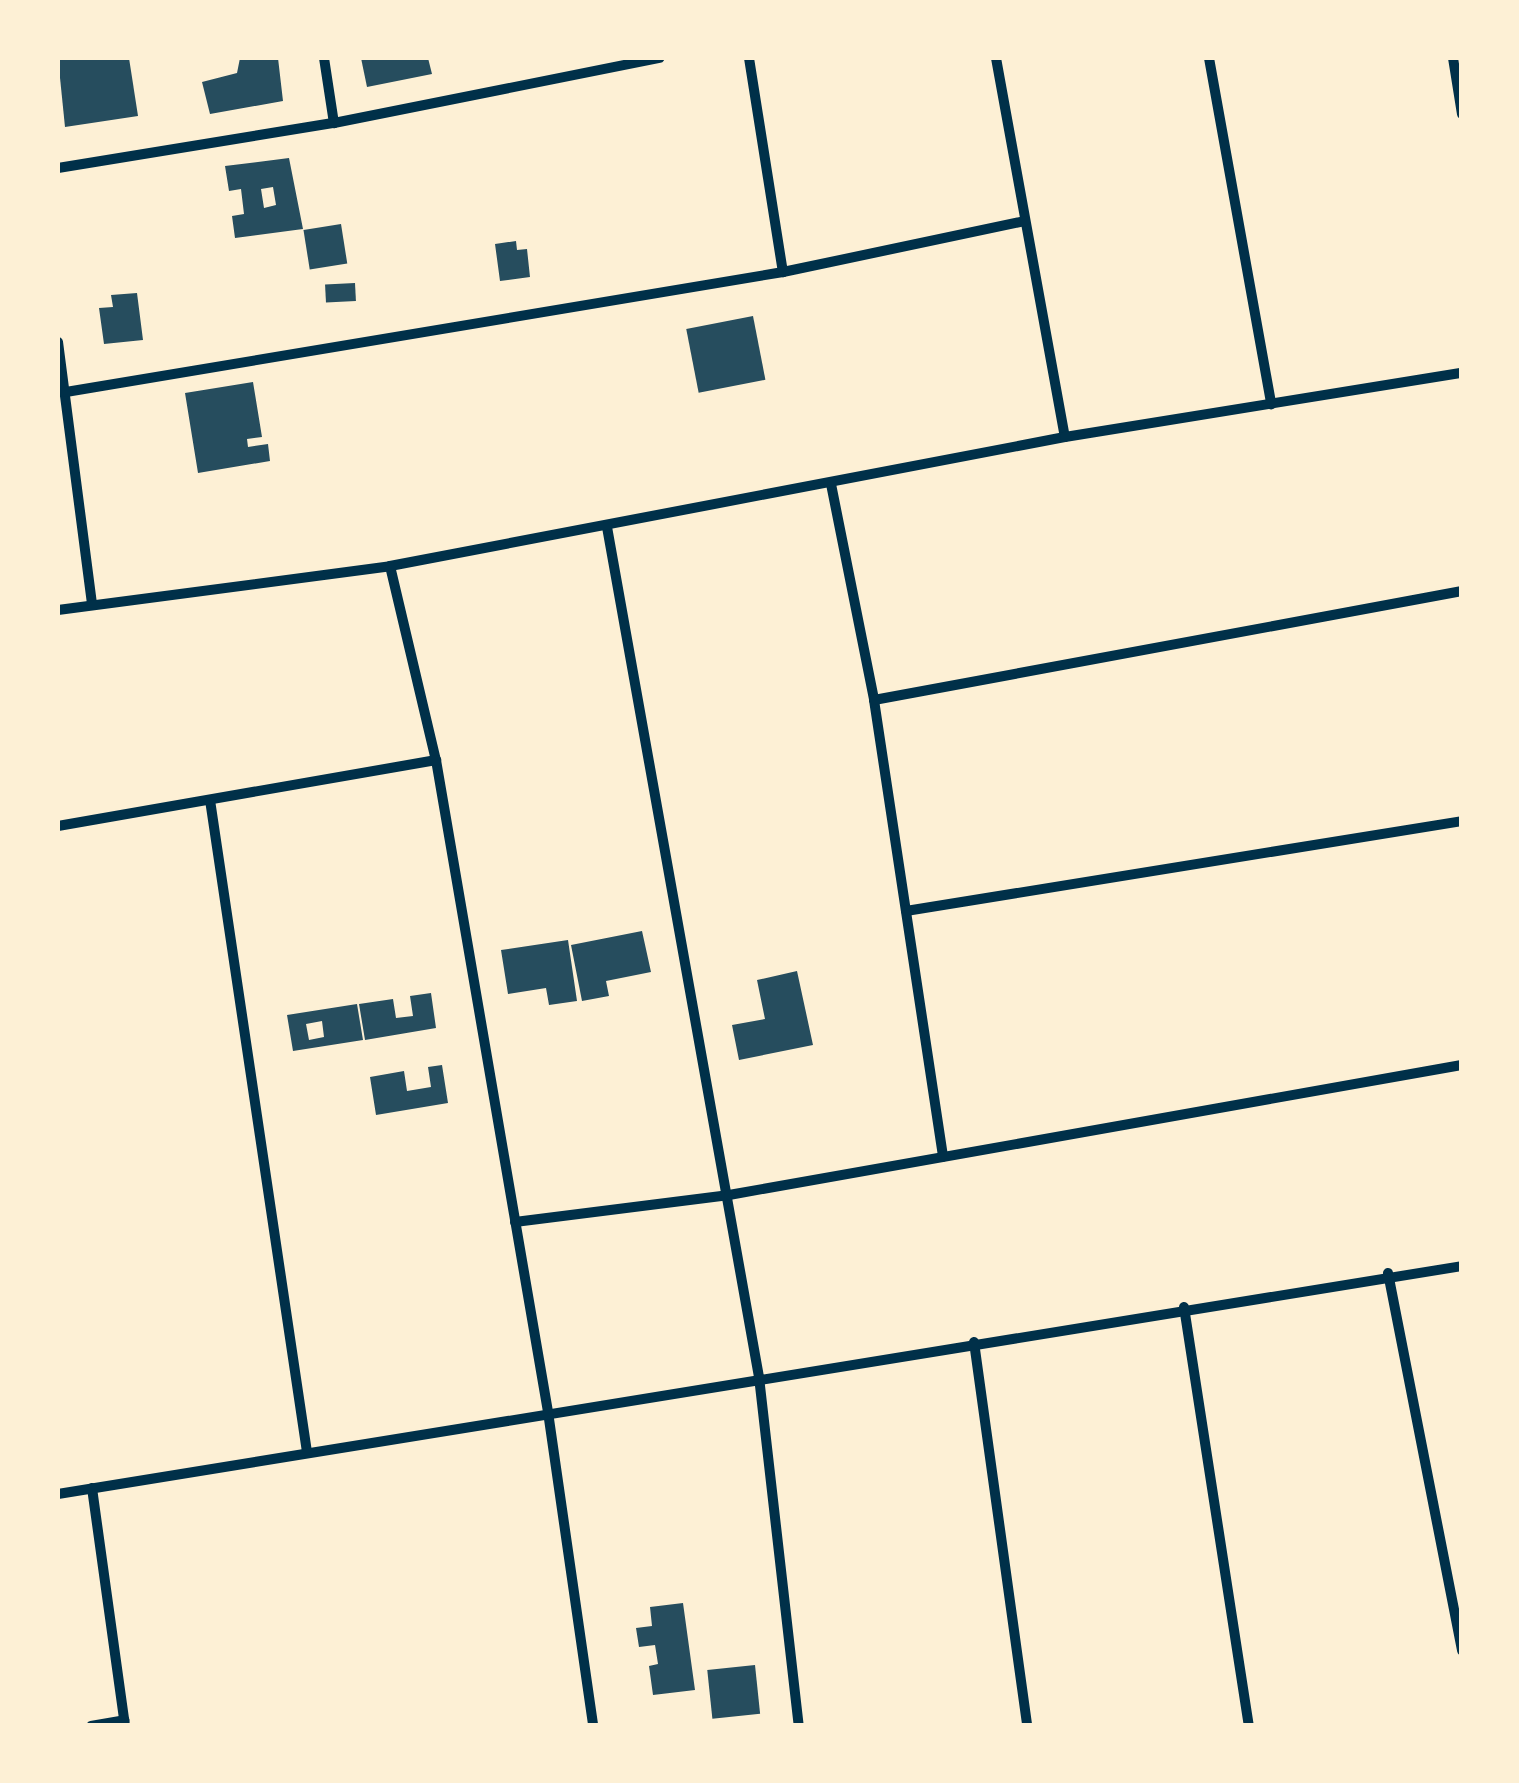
<!DOCTYPE html>
<style>
body{margin:0}
#map{position:relative;width:1519px;height:1783px;overflow:hidden;background:#fdf0d5;font-family:"Sofia Sans Condensed",sans-serif}
div>[style]{position:absolute}
[style*='--x']{left:calc(var(--x)*1px);top:calc(var(--y)*1px);width:calc(var(--w)*1px);rotate:calc(var(--a)*1deg)}
.building>*{inset:0;background:#264d5e;transform-origin:0 0}
.minor>*{height:10px;margin:-5px;padding:0 5px;transform-origin:5px;border-radius:5px;background:#003049}
span{translate:-50% -50%;white-space:nowrap;text-align:center;line-height:1.15;-webkit-text-stroke:9px #fdf0d5;paint-order:stroke}
.frame{position:absolute;inset:0;border:60px solid #fdf0d5;pointer-events:none}
</style>
<div id="map">
<div class="building">
<i style="clip-path:polygon(58px 58px,129px 58px,138px 116px,65px 127px)"></i>
<i style="clip-path:polygon(240px 58px,278px 58px,283px 101px,210px 114px,202px 82px,237px 73px)"></i>
<i style="clip-path:polygon(361px 58px,428px 58px,432px 74px,367px 87px)"></i>
<i style="clip-path:polygon(evenodd,289px 158px,303px 229px,235px 238px,232px 216px,244px 214px,241px 189px,229px 191px,225px 166px,289px 158px,273px 187px,276px 205px,264px 208px,261px 189px,273px 187px)"></i>
<i style="left:341px;top:224px;width:40px;height:38px;rotate:81deg"></i>
<i style="clip-path:polygon(516px 241px,517px 250px,527px 249px,530px 277px,500px 281px,495px 244px)"></i>
<i style="left:355px;top:283px;width:18px;height:30px;rotate:87deg"></i>
<i style="clip-path:polygon(137px 293px,143px 340px,104px 344px,99px 308px,113px 307px,111px 295px)"></i>
<i style="left:753px;top:316px;width:65px;height:68px;rotate:79deg"></i>
<i style="clip-path:polygon(253px 382px,262px 437px,247px 439px,248px 447px,268px 444px,270px 461px,198px 473px,185px 393px)"></i>
<i style="clip-path:polygon(642px 931px,651px 972px,606px 981px,609px 996px,582px 1001px,571px 945px)"></i>
<i style="clip-path:polygon(568px 940px,577px 1001px,549px 1005px,546px 988px,508px 994px,501px 950px)"></i>
<i style="clip-path:polygon(797px 971px,813px 1045px,739px 1060px,732px 1025px,765px 1019px,757px 980px)"></i>
<i style="clip-path:polygon(431px 993px,436px 1028px,365px 1040px,359px 1004px,393px 999px,396px 1018px,413px 1016px,410px 996px)"></i>
<i style="clip-path:polygon(evenodd,357px 1004px,363px 1040px,293px 1051px,287px 1015px,357px 1004px,322px 1021px,324px 1037px,309px 1040px,306px 1024px,322px 1021px)"></i>
<i style="clip-path:polygon(442px 1065px,448px 1103px,376px 1115px,370px 1077px,404px 1071px,407px 1091px,431px 1087px,428px 1067px)"></i>
<i style="clip-path:polygon(683px 1603px,695px 1690px,653px 1695px,649px 1666px,658px 1664px,655px 1645px,639px 1647px,636px 1628px,652px 1626px,650px 1607px)"></i>
<i style="left:755px;top:1665px;width:49px;height:48px;rotate:84deg"></i>
</div>
<div class="minor">
<i style="--x:324;--y:58;--w:66;--a:81.3"></i>
<i style="--x:749;--y:58;--w:217;--a:81"></i>
<i style="--x:996;--y:58;--w:385;--a:79.7"></i>
<i style="--x:1209;--y:58;--w:352;--a:79.8"></i>
<i style="--x:1453;--y:58;--w:57;--a:80.9"></i>
<i style="--x:58;--y:168;--w:280;--a:-9.3"></i>
<i style="--x:334;--y:123;--w:332;--a:-11.3"></i>
<i style="--x:58;--y:342;--w:265;--a:82.6"></i>
<i style="--x:66;--y:392;--w:727;--a:-9.5"></i>
<i style="--x:783;--y:272;--w:247;--a:-11.9"></i>
<i style="--x:831;--y:484;--w:220;--a:78.7"></i>
<i style="--x:874;--y:700;--w:462;--a:81.4"></i>
<i style="--x:607;--y:527;--w:863;--a:79.86"></i>
<i style="--x:759;--y:1377;--w:351;--a:83.5"></i>
<i style="--x:390;--y:566;--w:199;--a:76.7"></i>
<i style="--x:436;--y:760;--w:662;--a:80.25"></i>
<i style="--x:548;--y:1412;--w:317;--a:81.8"></i>
<i style="--x:58;--y:610;--w:335;--a:-7.5"></i>
<i style="--x:390;--y:566;--w:687;--a:-10.82"></i>
<i style="--x:1065;--y:437;--w:402;--a:-9.2"></i>
<i style="--x:874;--y:700;--w:598;--a:-10.5"></i>
<i style="--x:210;--y:800;--w:659;--a:81.54"></i>
<i style="--x:58;--y:826;--w:384;--a:-9.9"></i>
<i style="--x:906;--y:911;--w:563;--a:-9.19"></i>
<i style="--x:515;--y:1222;--w:216;--a:-7.2"></i>
<i style="--x:729;--y:1195;--w:744;--a:-10.06"></i>
<i style="--x:1388;--y:1273;--w:385;--a:78.9"></i>
<i style="--x:1184;--y:1307;--w:424;--a:81.2"></i>
<i style="--x:974;--y:1342;--w:388;--a:82.1"></i>
<i style="--x:92;--y:1488;--w:240;--a:82.1"></i>
<i style="--x:58;--y:1494;--w:1422;--a:-9.22"></i>
<i style="--x:91;--y:1726;--w:34;--a:-10"></i>
</div>
<div class="frame"></div>
</div>
